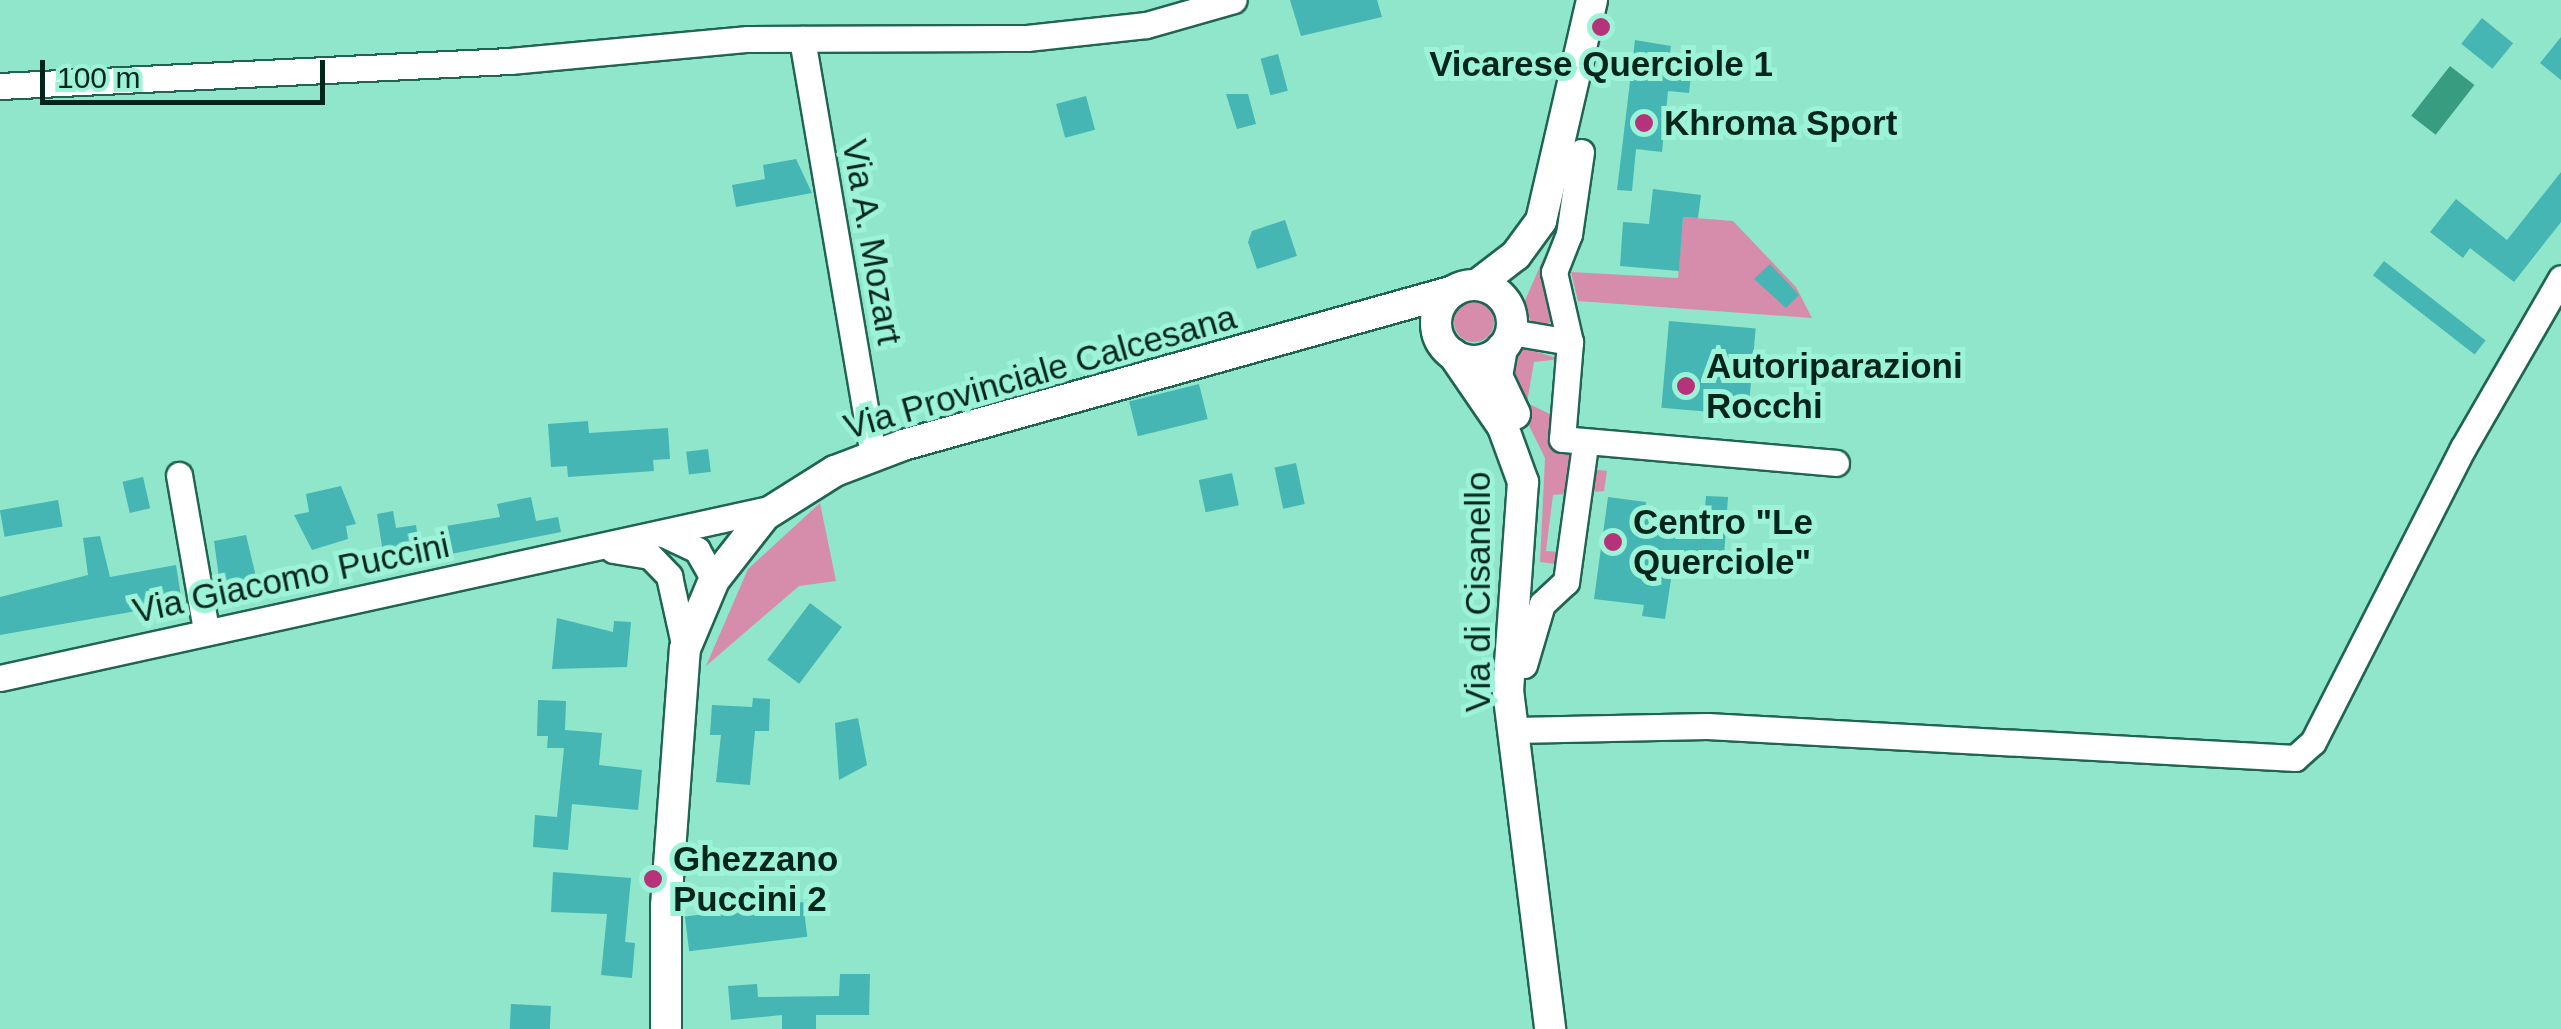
<!DOCTYPE html>
<style>
body{margin:0}
#map{position:relative;width:2561px;height:1029px;overflow:hidden;background:#8fe6cb;font-family:Arial,sans-serif}
div>[style]{position:absolute}
[style*='--x']{left:calc(var(--x)*1px);top:calc(var(--y)*1px);width:calc(var(--w)*1px);rotate:calc(var(--a)*1deg)}
.green>*{inset:0;background:#d68dac}
.round{border-radius:50%}
.water>*{inset:0;background:#389c81;transform-origin:0 0}
.building>*{inset:0;background:#45b6b3;transform-origin:0 0}
.roads{filter:drop-shadow(2px 0 #206452) drop-shadow(-2px 0 #206452) drop-shadow(0 2px #206452) drop-shadow(0 -2px #206452)}
.minor>*{height:25px;margin:-12.5px;padding:0 12.5px;transform-origin:12.5px;border-radius:12.5px;background:#fff}
.major>*{height:30px;margin:-15px;padding:0 15px;transform-origin:15px;border-radius:15px;background:#fff}
.major>.ring{margin:-15px;padding:0;box-sizing:content-box;background:none;border:30px solid #fff;border-radius:50%}
.dots>*{width:28px;height:28px;translate:-50% -50%;box-sizing:border-box;border:5px solid #9cf3d8;border-radius:50%}
span{translate:-50% -50%;white-space:nowrap;text-align:center;line-height:1.15;-webkit-text-stroke:10px #9cf3d8;paint-order:stroke}
.poi-label{font-size:35px;color:#00251b;font-weight:700}
.left{translate:0 -50%;text-align:left}
.street-label{font-size:35px;color:#00251b}
.scale{position:absolute;left:40px;top:60px;width:285px;height:45px;box-sizing:border-box;border:5px solid #00251b;border-top:0;padding-left:12px;font-size:30px;line-height:35px;white-space:nowrap;color:#00251b;-webkit-text-stroke:8px #9cf3d8;paint-order:stroke}
</style>
<div id="map">
<div class="green">
<i style="clip-path:polygon(1683px 217px,1733px 221px,1796px 287px,1812px 318px,1578px 301px,1571px 272px,1678px 278px)"></i>
<i style="clip-path:polygon(1544px 257px,1542px 285px,1557px 317px,1545px 326px,1531px 321px,1523px 305px)"></i>
<i class="round" style="left:1454px;top:302px;width:40px;height:40px"></i>
<i style="clip-path:polygon(1524px 348px,1560px 359px,1534px 362px,1527px 403px,1552px 415px,1555px 445px,1576px 453px,1574px 467px,1607px 471px,1604px 491px,1553px 495px,1546px 551px,1560px 552px,1556px 564px,1540px 562px,1545px 458px,1509px 385px,1515px 353px)"></i>
<i style="clip-path:polygon(820px 503px,836px 581px,799px 586px,706px 666px,748px 569px)"></i>
</div>
<div class="water">
<i style="left:2450px;top:66px;width:31px;height:63px;rotate:38deg"></i>
</div>
<div class="building">
<i style="clip-path:polygon(1290px 0,1377px 0,1382px 17px,1301px 36px)"></i>
<i style="left:2482px;top:18px;width:40px;height:33px;rotate:39deg"></i>
<i style="clip-path:polygon(2561px 37px,2561px 80px,2540px 63px)"></i>
<i style="clip-path:polygon(1635px 40px,1671px 46px,1667px 73px,1691px 76px,1689px 93px,1668px 91px,1662px 152px,1636px 149px,1632px 191px,1617px 190px)"></i>
<i style="left:1278px;top:54px;width:38px;height:18px;rotate:75deg"></i>
<i style="clip-path:polygon(1226px 94px,1248px 94px,1256px 124px,1237px 129px)"></i>
<i style="left:1086px;top:96px;width:35px;height:31px;rotate:75deg"></i>
<i style="clip-path:polygon(796px 159px,812px 193px,736px 207px,732px 185px,765px 179px,763px 165px)"></i>
<i style="clip-path:polygon(2561px 172px,2561px 222px,2514px 282px,2470px 248px,2463px 258px,2430px 232px,2456px 199px,2507px 240px)"></i>
<i style="clip-path:polygon(1653px 189px,1701px 195px,1698px 218px,1683px 217px,1679px 271px,1620px 266px,1623px 222px,1649px 224px)"></i>
<i style="clip-path:polygon(1285px 220px,1297px 256px,1257px 269px,1248px 242px,1252px 231px)"></i>
<i style="left:2384px;top:261px;width:129px;height:18px;rotate:38deg"></i>
<i style="clip-path:polygon(1770px 264px,1799px 295px,1786px 308px,1754px 279px)"></i>
<i style="left:1669px;top:321px;width:87px;height:87px;rotate:5deg"></i>
<i style="left:1199px;top:384px;width:36px;height:72px;rotate:76deg"></i>
<i style="clip-path:polygon(588px 421px,589px 433px,668px 428px,670px 459px,653px 460px,654px 471px,568px 477px,567px 466px,551px 467px,548px 424px)"></i>
<i style="left:708px;top:449px;width:23px;height:22px;rotate:83deg"></i>
<i style="left:1296px;top:463px;width:42px;height:22px;rotate:78deg"></i>
<i style="left:1232px;top:473px;width:33px;height:34px;rotate:78deg"></i>
<i style="left:143px;top:477px;width:32px;height:21px;rotate:77deg"></i>
<i style="clip-path:polygon(341px 486px,356px 524px,346px 526px,348px 539px,312px 550px,294px 515px,309px 512px,306px 494px)"></i>
<i style="clip-path:polygon(1706px 496px,1728px 497px,1724px 557px,1675px 553px,1665px 619px,1642px 616px,1644px 605px,1594px 599px,1608px 497px,1646px 502px,1644px 517px,1704px 521px)"></i>
<i style="clip-path:polygon(531px 497px,536px 521px,558px 517px,561px 532px,451px 554px,446px 526px,500px 517px,497px 504px)"></i>
<i style="left:58px;top:500px;width:27px;height:59px;rotate:80deg"></i>
<i style="clip-path:polygon(393px 511px,396px 528px,416px 525px,421px 560px,385px 566px,377px 514px)"></i>
<i style="clip-path:polygon(246px 535px,257px 581px,220px 585px,214px 541px)"></i>
<i style="clip-path:polygon(100px 536px,110px 577px,176px 565px,182px 603px,0 635px,0 597px,88px 575px,83px 538px)"></i>
<i style="left:810px;top:603px;width:40px;height:71px;rotate:37deg"></i>
<i style="clip-path:polygon(557px 618px,613px 632px,614px 621px,631px 622px,627px 667px,552px 669px)"></i>
<i style="clip-path:polygon(753px 698px,770px 699px,769px 731px,755px 731px,750px 785px,716px 782px,721px 735px,710px 735px,712px 705px,752px 707px)"></i>
<i style="clip-path:polygon(538px 700px,566px 701px,565px 730px,602px 733px,599px 765px,642px 770px,638px 810px,572px 804px,568px 850px,533px 847px,535px 815px,557px 817px,564px 748px,547px 748px,548px 736px,537px 736px)"></i>
<i style="clip-path:polygon(858px 718px,867px 765px,839px 780px,835px 723px)"></i>
<i style="clip-path:polygon(553px 872px,631px 878px,625px 942px,635px 943px,632px 978px,601px 975px,607px 914px,551px 912px)"></i>
<i style="left:803px;top:902px;width:35px;height:119px;rotate:83deg"></i>
<i style="clip-path:polygon(840px 974px,870px 974px,869px 1015px,816px 1015px,816px 1029px,782px 1029px,782px 1015px,731px 1020px,728px 986px,757px 984px,758px 997px,839px 996px)"></i>
<i style="left:511px;top:1004px;width:40px;height:25px;rotate:3deg"></i>
</div>
<div class="roads">
<div class="minor">
<i style="--x:802;--y:39;--w:423;--a:80.3"></i>
<i style="--x:0;--y:86;--w:511;--a:-2.81"></i>
<i style="--x:510;--y:61;--w:239;--a:-5.3"></i>
<i style="--x:748;--y:39;--w:279;--a:-0.2"></i>
<i style="--x:1027;--y:38;--w:120;--a:-6.2"></i>
<i style="--x:1146;--y:25;--w:91;--a:-15.9"></i>
<i style="--x:1581;--y:152;--w:83;--a:98.3"></i>
<i style="--x:1569;--y:234;--w:41;--a:111.5"></i>
<i style="--x:1554;--y:272;--w:72;--a:77.1"></i>
<i style="--x:1570;--y:342;--w:97;--a:94.7"></i>
<i style="--x:1562;--y:439;--w:275;--a:5"></i>
<i style="--x:1511;--y:332;--w:60;--a:9.6"></i>
<i style="--x:179;--y:475;--w:157;--a:80.1"></i>
<i style="--x:661;--y:533;--w:40;--a:25"></i>
<i style="--x:697;--y:550;--w:34;--a:60"></i>
<i style="--x:613;--y:550;--w:37;--a:9"></i>
<i style="--x:650;--y:556;--w:28;--a:46"></i>
<i style="--x:669;--y:576;--w:74;--a:77.5"></i>
<i style="--x:1524;--y:665;--w:64;--a:-73.6"></i>
<i style="--x:1542;--y:604;--w:33;--a:-43"></i>
<i style="--x:1566;--y:582;--w:138;--a:-82.1"></i>
<i style="--x:0;--y:678;--w:792;--a:-12.39"></i>
<i style="--x:1515;--y:730;--w:192;--a:-1.2"></i>
<i style="--x:1707;--y:726;--w:589;--a:3.12"></i>
<i style="--x:2295;--y:758;--w:24;--a:-42"></i>
<i style="--x:2313;--y:742;--w:330;--a:-63"></i>
<i style="--x:2463;--y:448;--w:196;--a:-60"></i>
</div>
<div class="major">
<i style="--x:1477;--y:285;--w:49;--a:-37.6"></i>
<i style="--x:1516;--y:255;--w:42;--a:-53.7"></i>
<i style="--x:1541;--y:221;--w:227;--a:-77"></i>
<i class="ring" style="left:1436px;top:285px;width:46px;height:46px"></i>
<i style="--x:1502;--y:348;--w:28;--a:100"></i>
<i style="--x:1497;--y:376;--w:42;--a:64.7"></i>
<i style="--x:1453;--y:354;--w:88;--a:55.6"></i>
<i style="--x:1503;--y:427;--w:59;--a:70"></i>
<i style="--x:1523;--y:482;--w:209;--a:94.1"></i>
<i style="--x:1508;--y:690;--w:342;--a:82.9"></i>
<i style="--x:666;--y:1029;--w:123;--a:-90"></i>
<i style="--x:666;--y:906;--w:258;--a:-85.8"></i>
<i style="--x:685;--y:649;--w:75;--a:-67.2"></i>
<i style="--x:714;--y:580;--w:83;--a:-51.9"></i>
<i style="--x:765;--y:515;--w:83;--a:-32.2"></i>
<i style="--x:835;--y:471;--w:73;--a:-20.9"></i>
<i style="--x:903;--y:445;--w:572;--a:-15.62"></i>
</div>
</div>
<div class="dots">
<i style="left:1601px;top:27px;background:#b73379"></i>
<i style="left:1644px;top:123px;background:#b73379"></i>
<i style="left:1686px;top:386px;background:#b73379"></i>
<i style="left:1613px;top:542px;background:#b73379"></i>
<i style="left:653px;top:879px;background:#b73379"></i>
</div>
<div class="poi-label">
<span style="left:1601px;top:64px">Vicarese Querciole 1</span>
<span class="left" style="left:1664px;top:123px">Khroma Sport</span>
<span class="left" style="left:1706px;top:386px">Autoriparazioni<br>Rocchi</span>
<span class="left" style="left:1633px;top:542px">Centro "Le<br>Querciole"</span>
<span class="left" style="left:673px;top:879px">Ghezzano<br>Puccini 2</span>
</div>
<div class="street-label">
<span style="left:872px;top:242px;rotate:80deg">Via A. Mozart</span>
<span style="left:1040px;top:372px;rotate:-16deg">Via Provinciale Calcesana</span>
<span style="left:291px;top:578px;rotate:-12deg">Via Giacomo Puccini</span>
<span style="left:1478px;top:592px;rotate:-90deg">Via di Cisanello</span>
</div>
<div class="scale">100 m</div>
</div>
